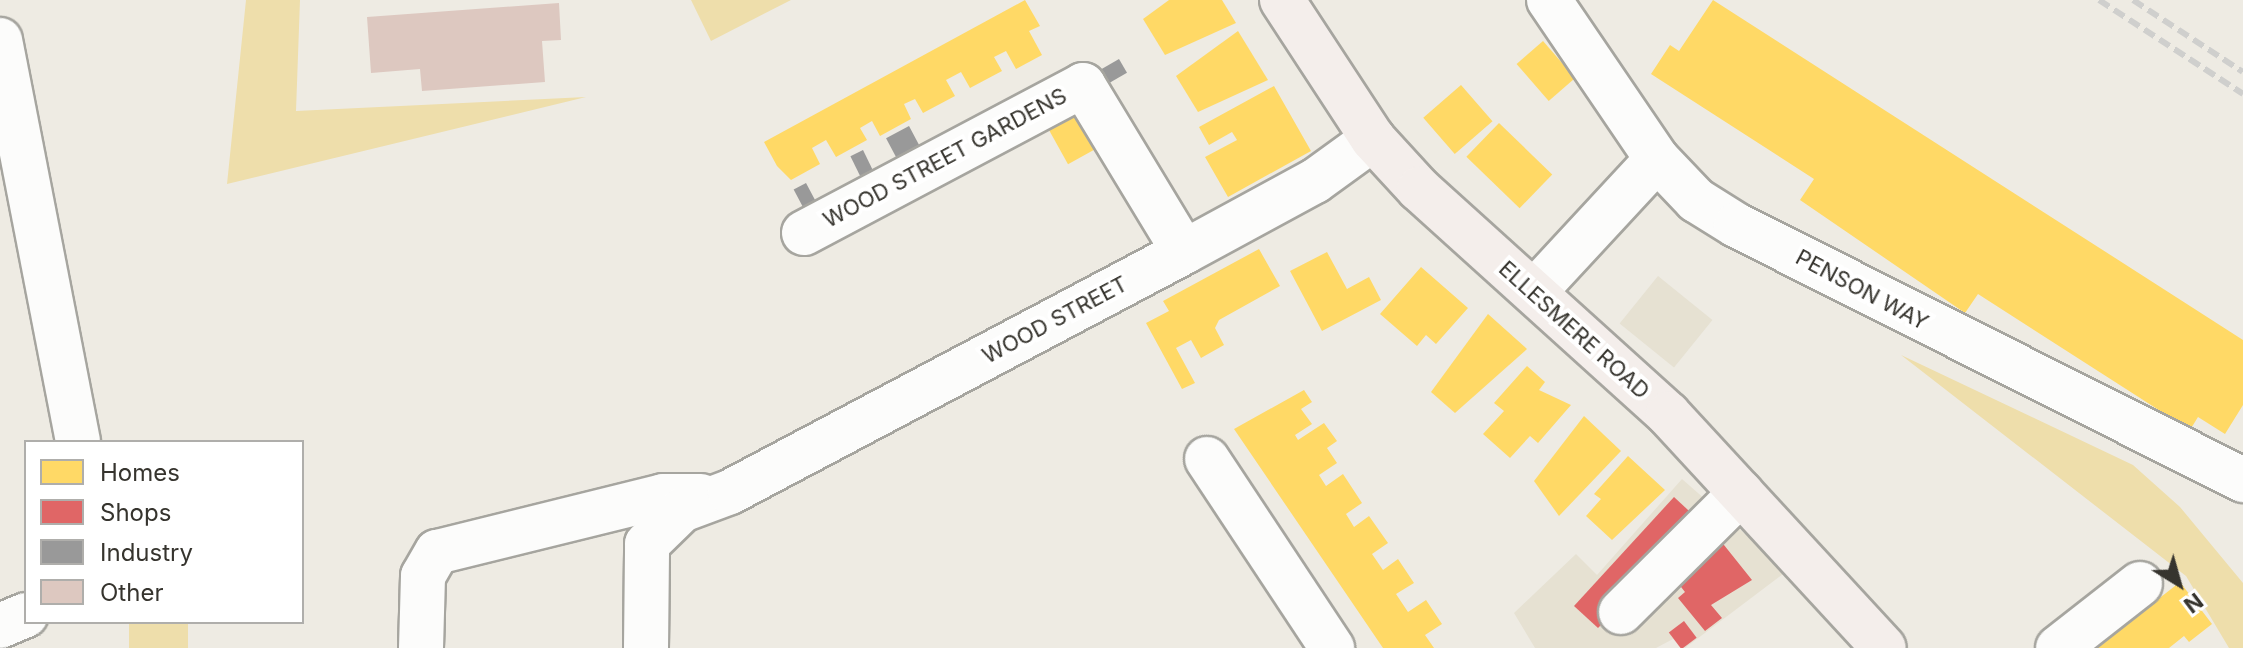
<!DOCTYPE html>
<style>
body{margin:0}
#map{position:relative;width:2243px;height:648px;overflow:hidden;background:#eeebe3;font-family:Inter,sans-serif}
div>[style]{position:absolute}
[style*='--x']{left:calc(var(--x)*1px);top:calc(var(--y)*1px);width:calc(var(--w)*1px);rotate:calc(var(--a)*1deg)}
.built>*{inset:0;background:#e6e1d2;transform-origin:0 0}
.green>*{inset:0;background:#eedeab;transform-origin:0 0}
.homes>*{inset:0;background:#ffd966;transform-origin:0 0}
.shops>*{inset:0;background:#e06666;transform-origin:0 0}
.industry>*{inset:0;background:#999;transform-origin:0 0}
.building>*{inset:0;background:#ddc8c0}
.roads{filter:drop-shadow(2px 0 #a6a59f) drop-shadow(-2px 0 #a6a59f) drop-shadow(0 2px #a6a59f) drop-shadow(0 -2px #a6a59f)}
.minor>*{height:44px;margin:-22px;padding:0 22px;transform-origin:22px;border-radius:22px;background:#fcfcfb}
.major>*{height:44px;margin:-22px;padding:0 22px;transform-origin:22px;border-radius:22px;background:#f4eeeb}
.rail>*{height:6px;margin-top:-3px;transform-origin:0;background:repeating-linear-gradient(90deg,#cfcfcd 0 12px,transparent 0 18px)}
span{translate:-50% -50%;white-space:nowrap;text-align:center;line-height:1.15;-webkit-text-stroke:8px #fff;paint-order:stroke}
.street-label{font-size:22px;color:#36342e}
.legend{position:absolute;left:24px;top:440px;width:280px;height:184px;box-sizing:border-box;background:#fff;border:2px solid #afaeab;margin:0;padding:10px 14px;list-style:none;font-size:24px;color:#36342e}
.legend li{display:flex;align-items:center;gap:16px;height:40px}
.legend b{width:40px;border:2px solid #afaeab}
.north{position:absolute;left:2139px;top:544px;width:80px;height:80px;-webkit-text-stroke:6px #fff;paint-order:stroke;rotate:143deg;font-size:22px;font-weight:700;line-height:32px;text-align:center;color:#36342e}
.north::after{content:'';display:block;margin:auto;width:28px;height:36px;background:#36342e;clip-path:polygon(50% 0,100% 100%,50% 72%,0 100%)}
</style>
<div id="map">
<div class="built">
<i style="left:1658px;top:276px;width:70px;height:61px;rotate:39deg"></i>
<i style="clip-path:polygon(1682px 479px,1787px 571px,1685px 648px,1673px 639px,1656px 648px,1535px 648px,1514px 613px,1576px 554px,1597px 575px)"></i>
</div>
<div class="green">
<i style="clip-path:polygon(246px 0,300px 0,296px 111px,586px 97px,227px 184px)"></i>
<i style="clip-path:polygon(691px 0,791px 0,711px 41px)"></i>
<i style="clip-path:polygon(1901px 355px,2133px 465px,2180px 507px,2243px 583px,2243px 648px,2229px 648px,2186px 576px)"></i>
<i style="left:129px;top:622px;width:59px;height:26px"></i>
</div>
<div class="homes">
<i style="clip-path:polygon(1025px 0,1040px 26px,1029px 31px,1042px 55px,1016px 69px,1006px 51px,994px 57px,1002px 71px,970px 88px,961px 72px,946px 80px,955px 96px,923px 113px,915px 99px,904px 104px,911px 119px,880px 136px,872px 121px,860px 128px,867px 140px,836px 157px,826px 140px,812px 148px,820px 164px,791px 180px,777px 166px,764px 142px)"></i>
<i style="clip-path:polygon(1169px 0,1222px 0,1236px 23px,1165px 55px,1143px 19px)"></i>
<i style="clip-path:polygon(1713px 0,2243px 340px,2243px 405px,2225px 434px,2198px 417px,2190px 430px,1978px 294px,1965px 313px,1800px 200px,1814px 179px,1651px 74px,1670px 45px,1679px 51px)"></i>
<i style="clip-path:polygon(1238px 31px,1268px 80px,1198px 112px,1176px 76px)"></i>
<i style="left:1543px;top:41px;width:49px;height:35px;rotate:49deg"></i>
<i style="left:1461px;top:85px;width:48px;height:50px;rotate:49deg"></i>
<i style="clip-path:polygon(1274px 86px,1311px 151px,1228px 197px,1205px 157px,1237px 140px,1232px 132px,1209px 145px,1199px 127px)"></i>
<i style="left:1074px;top:105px;width:49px;height:34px;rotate:61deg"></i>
<i style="left:1499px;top:123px;width:74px;height:47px;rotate:44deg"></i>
<i style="clip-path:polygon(1259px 249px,1280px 286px,1219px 320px,1215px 328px,1224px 345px,1201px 358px,1191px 340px,1176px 348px,1195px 383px,1182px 389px,1146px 323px,1169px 311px,1163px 301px)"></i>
<i style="clip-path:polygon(1327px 252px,1347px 289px,1369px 277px,1381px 300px,1322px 331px,1290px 271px)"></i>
<i style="clip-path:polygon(1421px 267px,1468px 308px,1436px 344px,1426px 335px,1417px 346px,1380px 314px)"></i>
<i style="clip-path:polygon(1488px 314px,1527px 349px,1455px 413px,1431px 392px)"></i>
<i style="clip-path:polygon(1527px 366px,1545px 382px,1539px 390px,1571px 405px,1538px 443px,1530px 436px,1510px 458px,1483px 434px,1504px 411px,1494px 403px)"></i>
<i style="clip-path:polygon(1304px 390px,1312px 402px,1301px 409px,1312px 424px,1295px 435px,1298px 440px,1324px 423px,1337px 441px,1327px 448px,1337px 463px,1319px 475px,1326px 486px,1343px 474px,1362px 503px,1346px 514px,1354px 527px,1369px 516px,1388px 543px,1372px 554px,1383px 570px,1398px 559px,1414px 583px,1396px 594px,1408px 612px,1426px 600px,1442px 624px,1425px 635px,1434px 648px,1383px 648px,1234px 429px)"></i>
<i style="clip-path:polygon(1584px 416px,1621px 451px,1559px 516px,1534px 481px)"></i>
<i style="clip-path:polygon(1628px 456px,1665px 490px,1612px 540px,1586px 516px,1601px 499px,1594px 494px)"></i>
<i style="clip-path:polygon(2180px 582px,2212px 624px,2189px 642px,2184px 636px,2169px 648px,2096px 648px)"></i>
</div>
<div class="shops">
<i style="clip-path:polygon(1674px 497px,1702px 523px,1598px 628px,1574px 606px)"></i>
<i style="clip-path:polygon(1720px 540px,1752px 580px,1711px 605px,1722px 618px,1705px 631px,1678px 598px,1685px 592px,1674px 578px)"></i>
<i style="left:1684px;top:621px;width:21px;height:19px;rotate:53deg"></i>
</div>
<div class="industry">
<i style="left:1119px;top:59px;width:16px;height:31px;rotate:60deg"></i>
<i style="left:909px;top:126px;width:32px;height:26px;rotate:62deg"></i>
<i style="left:863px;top:150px;width:30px;height:14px;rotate:64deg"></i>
<i style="left:806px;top:183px;width:30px;height:14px;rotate:62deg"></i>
</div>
<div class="building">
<i style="clip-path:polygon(559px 3px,561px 40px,542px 41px,545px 82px,422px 91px,420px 69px,371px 73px,367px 17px)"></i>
</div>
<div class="roads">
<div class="minor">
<i style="--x:1549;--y:0;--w:192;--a:55.8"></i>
<i style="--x:0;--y:40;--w:409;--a:79"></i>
<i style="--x:804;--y:233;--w:316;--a:-27.9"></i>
<i style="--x:1083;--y:85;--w:195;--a:58.8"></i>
<i style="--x:1534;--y:292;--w:181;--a:-47.2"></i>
<i style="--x:1657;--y:159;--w:57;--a:46.4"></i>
<i style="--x:1696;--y:200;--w:47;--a:32"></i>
<i style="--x:1736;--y:225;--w:568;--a:26.7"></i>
<i style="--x:1207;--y:459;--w:227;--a:56.5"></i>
<i style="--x:1621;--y:612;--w:169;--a:-44.8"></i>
<i style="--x:0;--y:626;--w:28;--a:-23"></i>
<i style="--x:421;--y:648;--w:72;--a:-88.4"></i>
<i style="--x:423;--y:576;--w:28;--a:-60"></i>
<i style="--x:437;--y:552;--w:233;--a:-13.9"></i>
<i style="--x:663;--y:496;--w:38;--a:0"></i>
<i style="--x:646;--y:648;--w:104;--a:-89.4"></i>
<i style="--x:647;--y:544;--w:49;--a:-44.2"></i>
<i style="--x:682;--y:510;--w:51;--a:-20.6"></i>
<i style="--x:730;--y:492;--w:514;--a:-27.86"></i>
<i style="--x:1184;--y:252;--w:149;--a:-28.5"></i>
<i style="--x:1315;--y:181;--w:72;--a:-35.9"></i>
<i style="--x:2058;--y:648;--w:104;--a:-38"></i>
</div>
<div class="major">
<i style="--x:1282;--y:0;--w:166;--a:56.8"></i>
<i style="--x:1373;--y:139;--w:68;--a:47.4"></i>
<i style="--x:1419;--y:189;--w:336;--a:42.1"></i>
<i style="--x:1668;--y:414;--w:318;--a:47.3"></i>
</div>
</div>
<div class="rail">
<i style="--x:2099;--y:0;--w:172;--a:33.1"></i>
<i style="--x:2133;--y:0;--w:131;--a:33.2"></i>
</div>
<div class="street-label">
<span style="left:945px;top:158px;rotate:-28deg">WOOD STREET GARDENS</span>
<span style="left:1862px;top:290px;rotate:28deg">PENSON WAY</span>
<span style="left:1055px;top:320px;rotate:-28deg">WOOD STREET</span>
<span style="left:1574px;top:330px;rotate:42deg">ELLESMERE ROAD</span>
</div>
<ul class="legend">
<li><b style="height:22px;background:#ffd966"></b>Homes</li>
<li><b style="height:22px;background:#e06666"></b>Shops</li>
<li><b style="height:22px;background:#999"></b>Industry</li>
<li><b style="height:22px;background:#ddc8c0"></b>Other</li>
</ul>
<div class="north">N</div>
</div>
